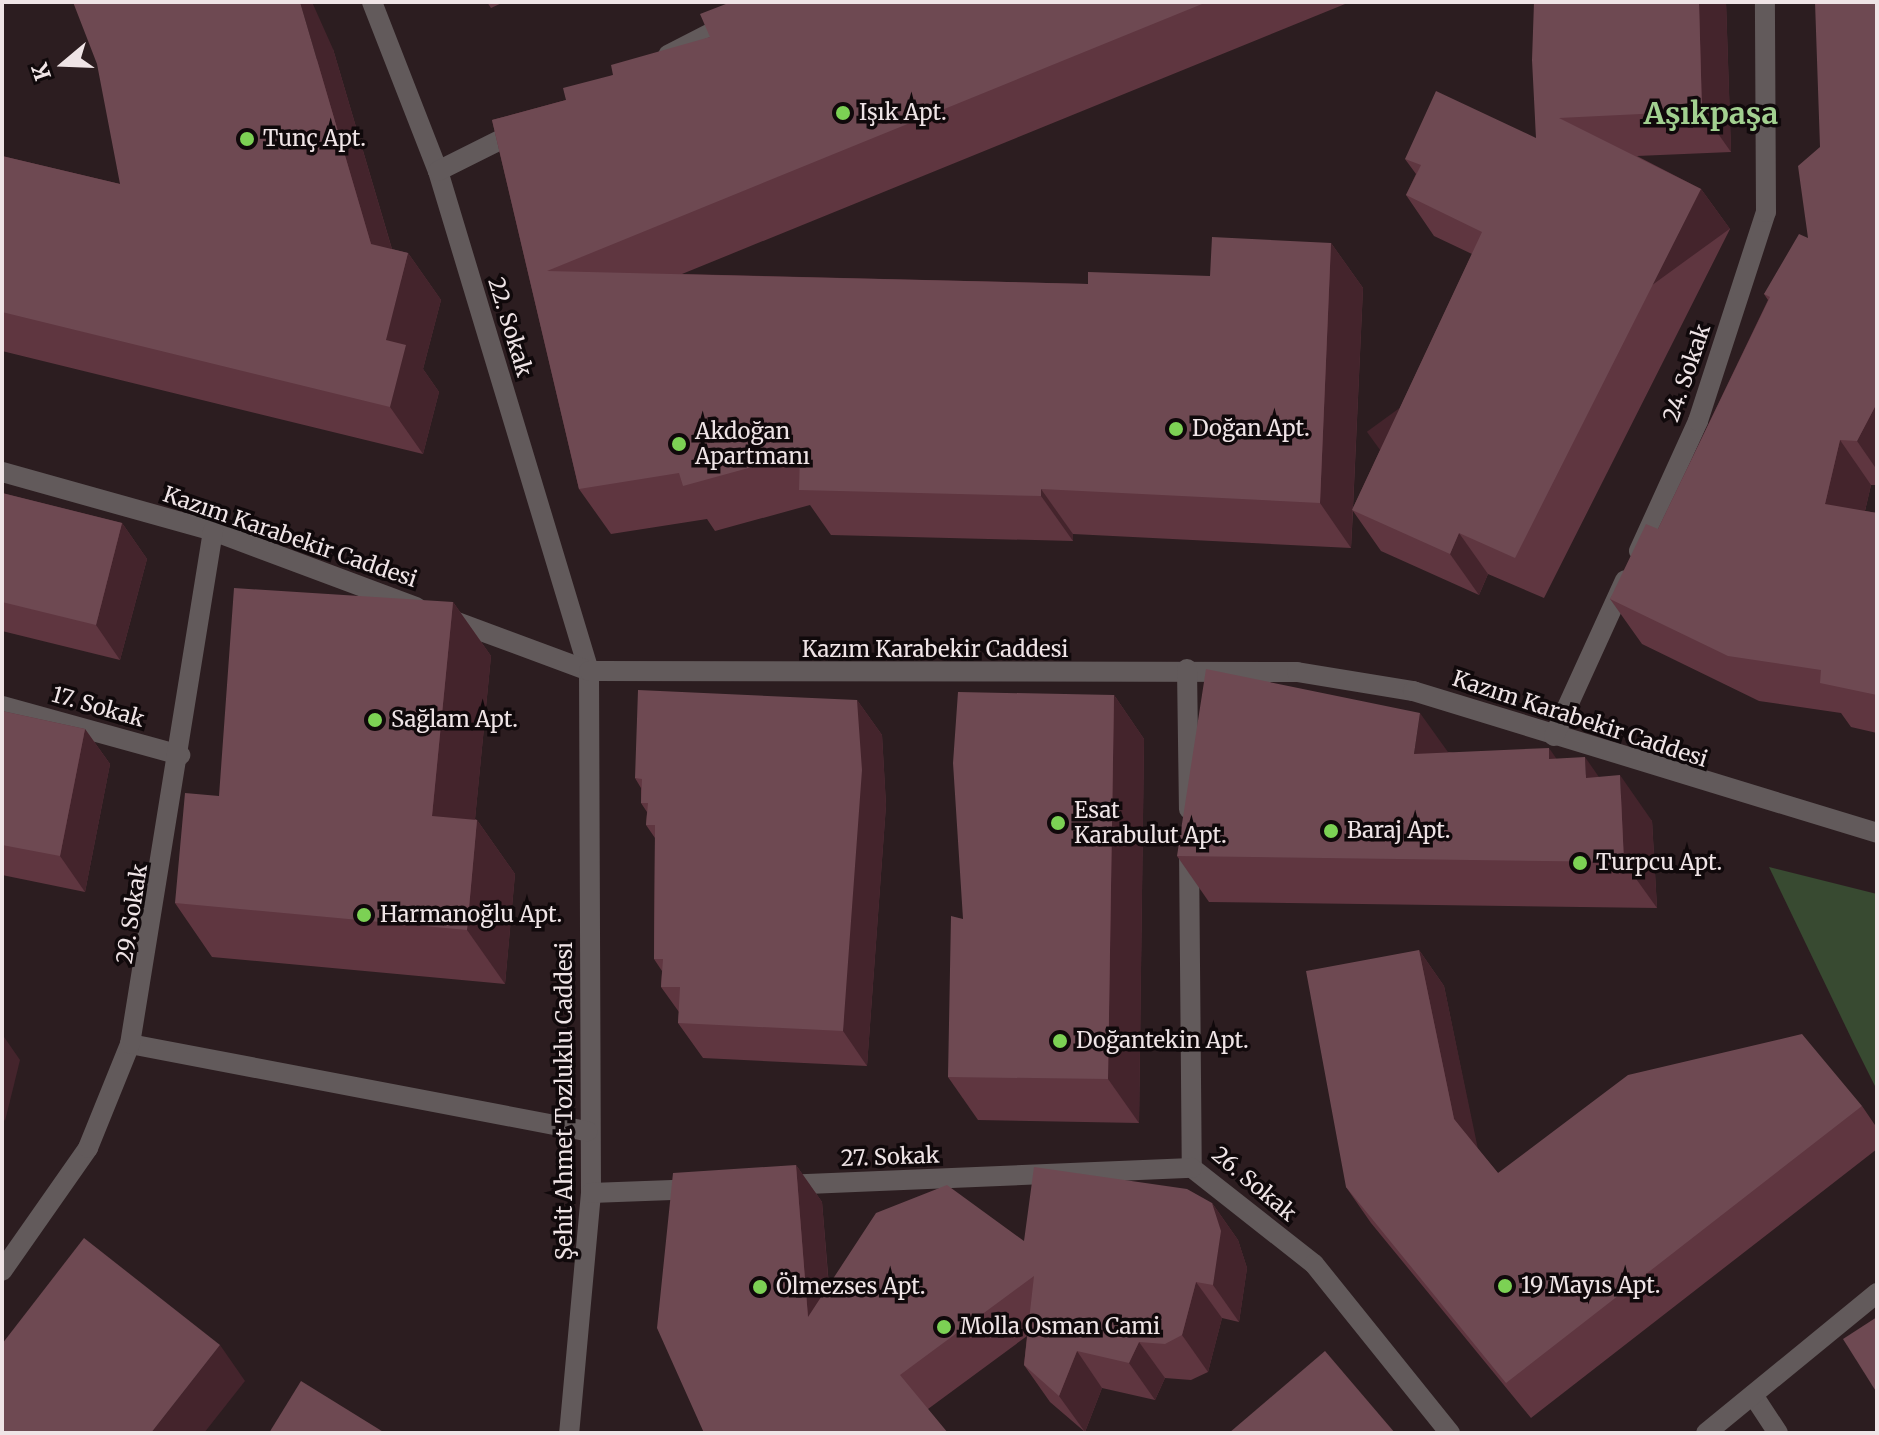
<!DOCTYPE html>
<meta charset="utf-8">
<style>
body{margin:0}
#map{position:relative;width:1879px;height:1435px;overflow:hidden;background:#2c1d20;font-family:Merriweather,serif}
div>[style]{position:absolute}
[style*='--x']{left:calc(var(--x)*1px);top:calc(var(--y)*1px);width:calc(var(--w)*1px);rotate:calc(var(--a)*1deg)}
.green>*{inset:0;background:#384a31}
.minor>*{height:20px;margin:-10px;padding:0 10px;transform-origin:10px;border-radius:10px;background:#625a5b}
.wall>*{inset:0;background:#5f3640}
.shaded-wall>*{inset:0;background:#44242c;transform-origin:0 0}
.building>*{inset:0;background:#6e4952}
.dots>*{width:22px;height:22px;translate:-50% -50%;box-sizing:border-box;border:4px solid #10090b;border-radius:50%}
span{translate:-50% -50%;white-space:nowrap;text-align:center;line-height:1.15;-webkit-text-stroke:7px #10090b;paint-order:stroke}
.poi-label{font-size:22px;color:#efe4e6}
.left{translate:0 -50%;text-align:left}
.street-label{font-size:22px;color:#efe4e6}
.district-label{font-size:30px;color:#a2d090;font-weight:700}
.frame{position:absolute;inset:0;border:4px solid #efe4e6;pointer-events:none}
.north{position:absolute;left:24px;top:24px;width:80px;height:80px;-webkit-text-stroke:6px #10090b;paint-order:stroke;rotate:251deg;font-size:22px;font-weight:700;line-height:32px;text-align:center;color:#efe4e6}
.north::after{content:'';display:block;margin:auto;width:28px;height:36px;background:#efe4e6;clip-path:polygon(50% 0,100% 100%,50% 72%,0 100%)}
</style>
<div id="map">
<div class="green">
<i style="clip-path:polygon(1769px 867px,1877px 894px,1877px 1090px,1855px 1046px)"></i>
</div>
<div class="minor">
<i style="--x:372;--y:2;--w:181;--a:68.7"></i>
<i style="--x:438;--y:171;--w:522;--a:73.2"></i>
<i style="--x:589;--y:671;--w:522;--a:89.78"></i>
<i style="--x:591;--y:1193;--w:241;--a:95.2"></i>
<i style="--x:668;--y:55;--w:116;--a:-27.2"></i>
<i style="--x:438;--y:171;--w:94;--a:-26.6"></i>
<i style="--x:2;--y:472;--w:219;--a:15.6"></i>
<i style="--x:213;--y:531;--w:217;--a:20.5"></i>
<i style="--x:1639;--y:551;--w:143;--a:-65.6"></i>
<i style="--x:1698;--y:421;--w:220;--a:-72"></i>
<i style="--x:1766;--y:212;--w:210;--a:-90.3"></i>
<i style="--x:446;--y:618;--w:153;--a:20.3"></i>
<i style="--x:589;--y:671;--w:708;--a:0.08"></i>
<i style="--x:1297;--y:672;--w:118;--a:9.3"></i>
<i style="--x:1413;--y:691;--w:485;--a:17"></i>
<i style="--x:1187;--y:669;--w:140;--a:89.2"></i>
<i style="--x:2;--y:706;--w:185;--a:15.4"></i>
<i style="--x:1554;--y:736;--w:171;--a:-65.5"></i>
<i style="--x:1189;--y:849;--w:319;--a:89.5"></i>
<i style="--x:1192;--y:1168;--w:155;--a:38.2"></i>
<i style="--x:1314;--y:1264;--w:217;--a:51.2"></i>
<i style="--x:130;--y:1044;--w:466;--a:10.8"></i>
<i style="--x:783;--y:1185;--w:409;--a:-2.4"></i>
<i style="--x:591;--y:1193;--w:108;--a:-2.1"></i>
<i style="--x:2;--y:1271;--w:150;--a:-55"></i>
<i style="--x:88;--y:1148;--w:112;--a:-68"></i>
<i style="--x:130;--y:1044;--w:520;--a:-80.81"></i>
<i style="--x:1753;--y:1395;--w:45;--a:56.7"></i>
<i style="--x:1706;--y:1433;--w:221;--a:-39.3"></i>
</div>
<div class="wall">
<i style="clip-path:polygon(487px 2px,504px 2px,491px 8px)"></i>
<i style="clip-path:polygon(731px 2px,1350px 2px,682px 274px,1088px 284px,1210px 276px,1331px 243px,1363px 288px,1353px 508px,1472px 254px,1434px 236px,1406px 195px,1416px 174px,1405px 159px,1536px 138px,1534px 2px,1726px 2px,1731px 152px,1637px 156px,1701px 189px,1730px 229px,1544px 598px,1488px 574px,1479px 595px,1381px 551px,1353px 511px,1351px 548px,1073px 534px,1073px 541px,831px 535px,810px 505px,715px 531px,707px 519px,611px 534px,579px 489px,492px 120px,566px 100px,613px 75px,710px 37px)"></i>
<i style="clip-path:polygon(1877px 2px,1877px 485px,1871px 485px,1865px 511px,1877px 513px,1877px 733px,1851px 727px,1841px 713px,1759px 701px,1642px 644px,1610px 599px,1658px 529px,1768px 300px,1764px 294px,1808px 238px,1820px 147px)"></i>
<i style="clip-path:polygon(333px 49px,392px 249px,408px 253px,441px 300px,423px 369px,439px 392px,423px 454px,2px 351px,2px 156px,120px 184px)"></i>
<i style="clip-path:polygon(2px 493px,122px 523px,147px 559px,120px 660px,2px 631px)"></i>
<i style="clip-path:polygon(453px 602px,491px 656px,475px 819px,477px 820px,515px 874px,505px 984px,212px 957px,175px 903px)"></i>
<i style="clip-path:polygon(1114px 695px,1144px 739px,1139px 1123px,978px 1120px,948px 1077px,963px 919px)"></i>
<i style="clip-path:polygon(857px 700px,882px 735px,886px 805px,867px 1066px,703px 1058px,678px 1023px,679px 1012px,661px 987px,662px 971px,654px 959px,655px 838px,646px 825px,647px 812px,641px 803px,641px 788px,635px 778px)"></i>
<i style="clip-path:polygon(2px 711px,85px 729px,110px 764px,85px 892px,2px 875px)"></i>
<i style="clip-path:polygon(1448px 752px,1599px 777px,1652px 821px,1657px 908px,1209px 902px,1177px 856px)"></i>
<i style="clip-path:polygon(1419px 950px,1444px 986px,1477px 1148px,1498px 1173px,1862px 1106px,1877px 1128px,1877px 1149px,1531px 1418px,1371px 1223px,1346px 1187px)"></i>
<i style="clip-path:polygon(796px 1165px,822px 1202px,829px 1286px,1024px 1241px,1212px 1203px,1238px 1240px,1247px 1268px,1239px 1322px,1222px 1318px,1208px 1372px,1191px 1380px,1165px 1378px,1155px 1400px,1102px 1388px,1085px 1432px,1050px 1402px,1024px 1365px,1027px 1336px,928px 1409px,704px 1433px)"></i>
</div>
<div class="shaded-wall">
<i style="clip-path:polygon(300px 2px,312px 2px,333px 49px,401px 280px,408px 253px,441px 300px,423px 369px,439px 392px,423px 454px,390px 407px,386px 340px,371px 244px)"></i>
<i style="clip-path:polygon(1699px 2px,1726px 2px,1731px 152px,1702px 111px)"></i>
<i style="left:1701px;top:189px;width:49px;height:413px;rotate:54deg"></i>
<i style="clip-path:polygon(1331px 243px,1363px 288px,1351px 548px,1320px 503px)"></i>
<i style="clip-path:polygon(1877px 403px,1877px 470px,1857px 441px)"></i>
<i style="clip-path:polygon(1840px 440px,1871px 485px,1856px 549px,1825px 504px)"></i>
<i style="clip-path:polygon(1041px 489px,1073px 534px,1073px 541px,1041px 496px)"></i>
<i style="clip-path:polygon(122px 523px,147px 559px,120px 660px,96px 625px)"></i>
<i style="clip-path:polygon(1459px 533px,1488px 574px,1479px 595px,1450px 554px)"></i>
<i style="clip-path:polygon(453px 602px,491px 656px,470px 870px,432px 816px)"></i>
<i style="clip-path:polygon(1114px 695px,1144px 739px,1139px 1123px,1108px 1079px)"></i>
<i style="clip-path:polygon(857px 700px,882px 735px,886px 805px,867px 1066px,843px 1031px)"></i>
<i style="clip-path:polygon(1420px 713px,1453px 759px,1414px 754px)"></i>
<i style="clip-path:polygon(85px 729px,110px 764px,85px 892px,60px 856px)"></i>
<i style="clip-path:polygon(1549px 748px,1581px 794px,1549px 759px)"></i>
<i style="clip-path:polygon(1585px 757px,1617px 803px,1586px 778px)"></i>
<i style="clip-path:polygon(1620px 775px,1652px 821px,1657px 908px,1624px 862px)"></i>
<i style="clip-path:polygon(477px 820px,515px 874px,505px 984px,467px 930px)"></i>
<i style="clip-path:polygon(1419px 950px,1444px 986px,1479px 1154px,1454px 1119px)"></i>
<i style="clip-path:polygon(2px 1034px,20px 1060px,5px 1121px,2px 1116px)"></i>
<i style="clip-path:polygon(796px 1165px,822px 1202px,834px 1353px,808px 1317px)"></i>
<i style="clip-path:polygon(1212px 1203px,1238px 1240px,1247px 1268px,1239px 1322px,1213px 1285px)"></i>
<i style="clip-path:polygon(1196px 1282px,1222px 1318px,1208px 1372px,1182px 1335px)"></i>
<i style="clip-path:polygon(1139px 1342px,1165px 1378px,1155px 1400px,1129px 1363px)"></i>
<i style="clip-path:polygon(220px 1345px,245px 1381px,204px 1433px,151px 1433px)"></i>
<i style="clip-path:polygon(1077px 1351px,1102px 1388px,1085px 1432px,1059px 1396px)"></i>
</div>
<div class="building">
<i style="clip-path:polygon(73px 2px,300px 2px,371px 244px,408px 253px,386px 340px,406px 345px,390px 407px,2px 312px,2px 156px,120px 184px,97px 64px)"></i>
<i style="clip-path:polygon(731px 2px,1207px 2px,547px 271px,1088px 284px,1088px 272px,1210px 276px,1212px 237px,1331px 243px,1320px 503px,1041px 489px,1041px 496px,799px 490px,800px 454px,683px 486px,679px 473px,579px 489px,492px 120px,566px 100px,563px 88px,613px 75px,611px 65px,710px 37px,700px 14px)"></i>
<i style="clip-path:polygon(1534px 2px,1699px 2px,1702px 111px,1559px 118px,1701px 189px,1515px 558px,1459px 533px,1450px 554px,1352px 510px,1482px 232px,1406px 195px,1421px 165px,1405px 159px,1436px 91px,1536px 138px,1532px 60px)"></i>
<i style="clip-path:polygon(1815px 2px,1877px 2px,1877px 403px,1857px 441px,1840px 440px,1825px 504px,1877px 513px,1877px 695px,1820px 683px,1821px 670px,1728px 656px,1610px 599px,1646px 524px,1658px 529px,1770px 297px,1764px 294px,1799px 234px,1808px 238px,1798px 166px,1820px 147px)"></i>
<i style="clip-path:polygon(2px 493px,122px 523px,96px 625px,2px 602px)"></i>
<i style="clip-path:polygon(234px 588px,453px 602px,432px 816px,477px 820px,467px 930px,175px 903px,185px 793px,219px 796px)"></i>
<i style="clip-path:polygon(1206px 669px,1420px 713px,1414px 754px,1549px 748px,1549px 759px,1585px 757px,1586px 778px,1620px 775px,1624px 862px,1177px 856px)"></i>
<i style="clip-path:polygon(638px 690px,857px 700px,862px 770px,843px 1031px,678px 1023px,680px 987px,661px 987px,663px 959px,654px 959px,655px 825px,646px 825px,648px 803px,641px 803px,642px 779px,635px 778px)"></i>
<i style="clip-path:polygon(958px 692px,1114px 695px,1108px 1079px,948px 1077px,951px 916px,963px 919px,953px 763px)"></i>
<i style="clip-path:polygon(2px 711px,85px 729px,60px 856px,2px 845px)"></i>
<i style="clip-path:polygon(1419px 950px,1454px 1119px,1498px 1173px,1628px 1075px,1802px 1034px,1862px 1106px,1506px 1383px,1346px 1187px,1306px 971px)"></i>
<i style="clip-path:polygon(796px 1165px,808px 1317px,876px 1213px,947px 1185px,1024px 1241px,1034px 1167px,1187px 1189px,1212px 1203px,1221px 1231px,1213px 1285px,1196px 1282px,1182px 1335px,1165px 1344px,1139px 1342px,1129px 1363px,1077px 1351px,1059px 1396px,1024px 1365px,1034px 1276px,900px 1375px,948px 1433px,704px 1433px,657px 1328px,673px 1173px)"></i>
<i style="clip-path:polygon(84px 1238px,220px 1345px,151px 1433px,2px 1433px,2px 1344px)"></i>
<i style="clip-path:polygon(1877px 1317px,1877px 1393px,1843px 1339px)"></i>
<i style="clip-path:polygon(1325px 1351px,1395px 1433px,1229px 1433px)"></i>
<i style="clip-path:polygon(301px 1381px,385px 1433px,269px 1433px)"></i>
</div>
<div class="dots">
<i style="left:843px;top:113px;background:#7cd154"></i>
<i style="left:247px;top:139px;background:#7cd154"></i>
<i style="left:1176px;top:429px;background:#7cd154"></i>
<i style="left:679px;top:444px;background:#7cd154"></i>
<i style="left:375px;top:720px;background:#7cd154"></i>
<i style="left:1058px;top:823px;background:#7cd154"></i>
<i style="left:1331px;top:831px;background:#7cd154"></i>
<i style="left:1580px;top:863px;background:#7cd154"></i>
<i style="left:364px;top:915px;background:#7cd154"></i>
<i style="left:1060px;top:1041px;background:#7cd154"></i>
<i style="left:1505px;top:1286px;background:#7cd154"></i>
<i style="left:760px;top:1287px;background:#7cd154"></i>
<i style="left:944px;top:1327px;background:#7cd154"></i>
</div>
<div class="poi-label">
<span class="left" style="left:859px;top:113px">Işık Apt.</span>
<span class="left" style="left:263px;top:139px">Tunç Apt.</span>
<span class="left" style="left:1192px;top:429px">Doğan Apt.</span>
<span class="left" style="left:695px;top:444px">Akdoğan<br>Apartmanı</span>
<span class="left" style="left:391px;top:720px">Sağlam Apt.</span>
<span class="left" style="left:1074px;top:823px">Esat<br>Karabulut Apt.</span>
<span class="left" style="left:1347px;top:831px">Baraj Apt.</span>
<span class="left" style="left:1596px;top:863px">Turpcu Apt.</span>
<span class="left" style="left:380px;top:915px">Harmanoğlu Apt.</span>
<span class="left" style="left:1076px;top:1041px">Doğantekin Apt.</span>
<span class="left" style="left:1521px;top:1286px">19 Mayıs Apt.</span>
<span class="left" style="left:776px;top:1287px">Ölmezses Apt.</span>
<span class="left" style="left:960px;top:1327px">Molla Osman Cami</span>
</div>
<div class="street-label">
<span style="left:510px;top:327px;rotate:73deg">22. Sokak</span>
<span style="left:1687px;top:373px;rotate:-71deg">24. Sokak</span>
<span style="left:290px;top:537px;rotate:19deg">Kazım Karabekir Caddesi</span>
<span style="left:935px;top:650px">Kazım Karabekir Caddesi</span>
<span style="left:98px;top:707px;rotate:16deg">17. Sokak</span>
<span style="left:1580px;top:719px;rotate:18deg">Kazım Karabekir Caddesi</span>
<span style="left:132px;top:914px;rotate:-81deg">29. Sokak</span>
<span style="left:565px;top:1101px;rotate:-90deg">Şehit Ahmet Tozluklu Caddesi</span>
<span style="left:890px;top:1157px;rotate:-2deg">27. Sokak</span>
<span style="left:1254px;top:1184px;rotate:40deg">26. Sokak</span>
</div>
<div class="district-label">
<span style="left:1711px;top:113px">Aşıkpaşa</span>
</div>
<div class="frame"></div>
<div class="north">K</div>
</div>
